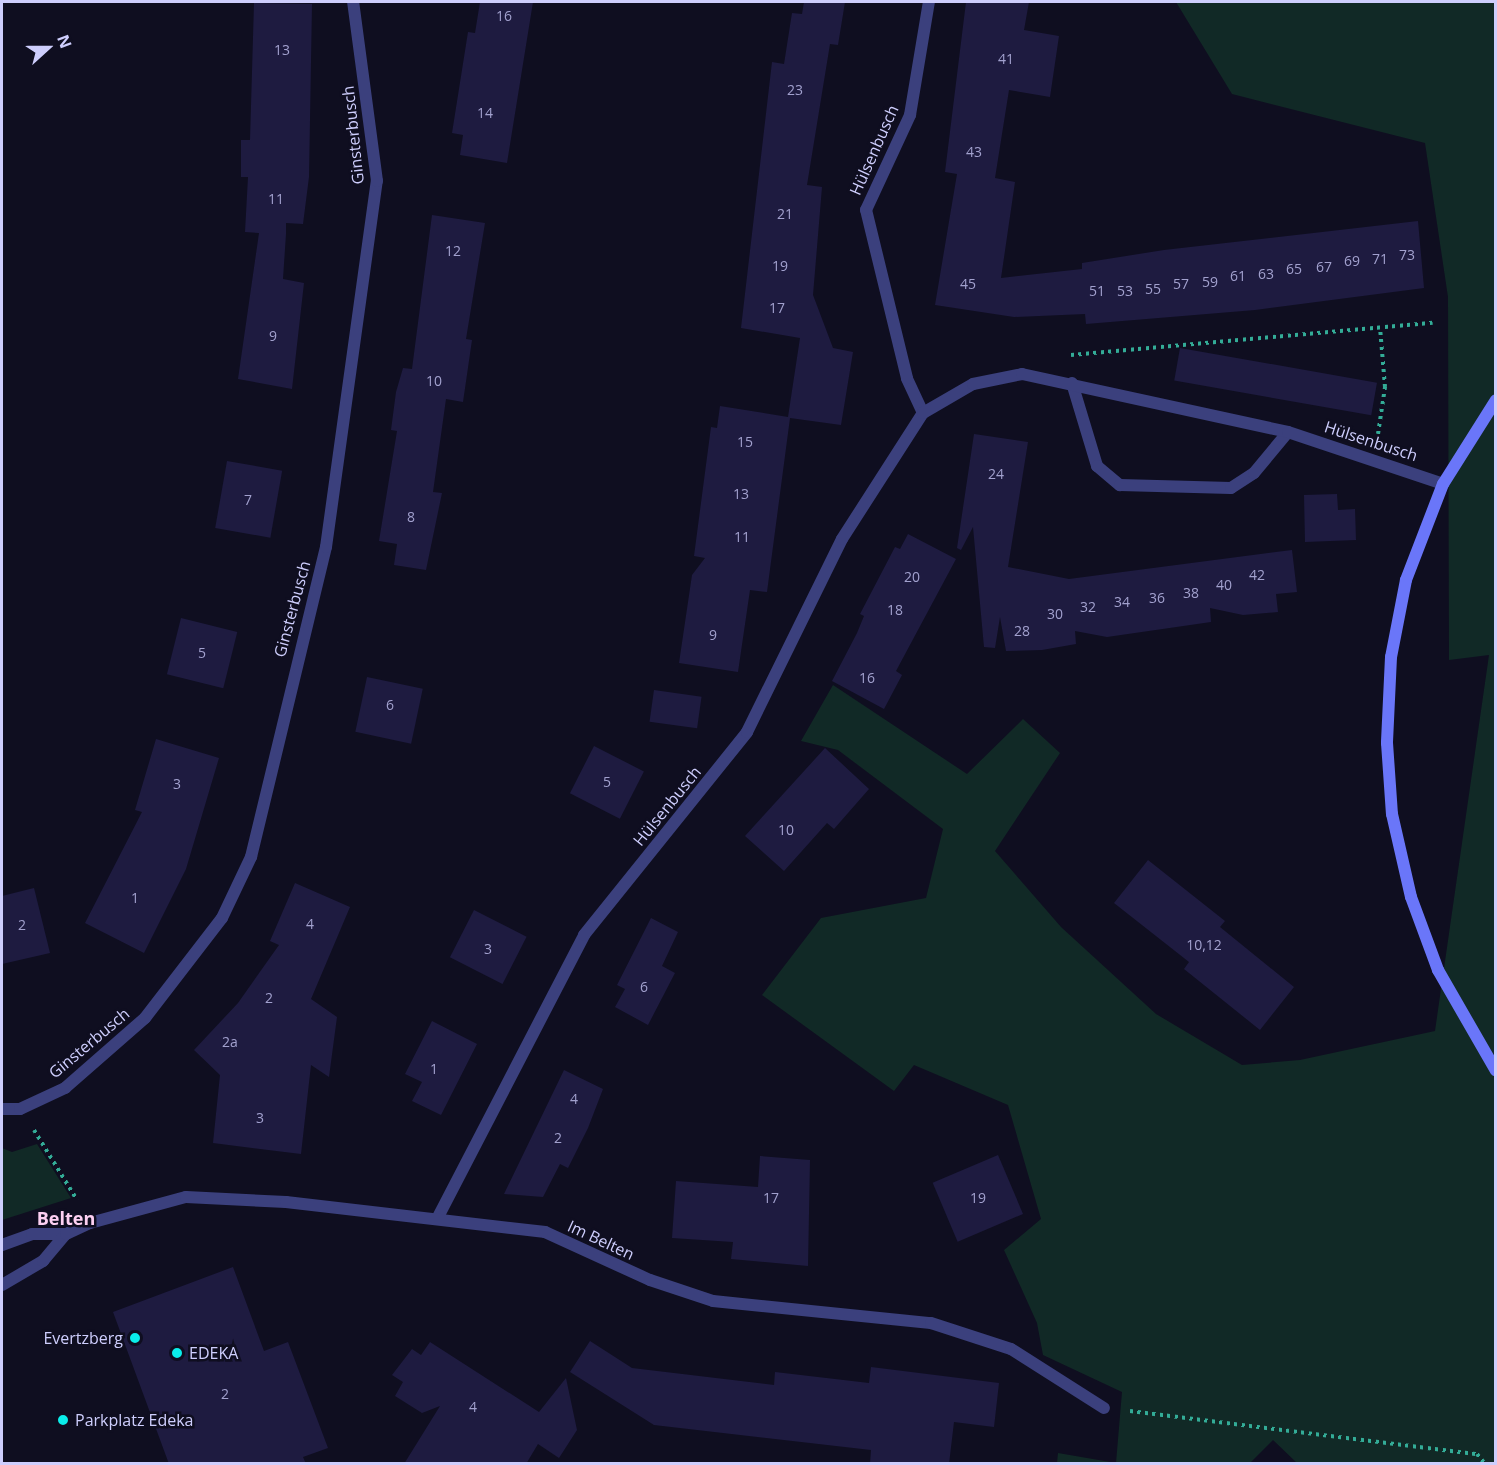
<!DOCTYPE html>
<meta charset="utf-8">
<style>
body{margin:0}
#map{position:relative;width:1497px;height:1465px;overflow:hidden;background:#0f0e20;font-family:"Open Sans",sans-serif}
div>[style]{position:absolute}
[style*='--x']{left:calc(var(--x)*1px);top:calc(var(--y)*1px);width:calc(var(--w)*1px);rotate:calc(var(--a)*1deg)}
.green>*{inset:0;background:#112926}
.building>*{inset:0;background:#1e1b40;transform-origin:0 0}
.path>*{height:4px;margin-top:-2px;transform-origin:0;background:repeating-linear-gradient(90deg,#33ac97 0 3px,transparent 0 7.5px)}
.minor>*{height:12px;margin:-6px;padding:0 6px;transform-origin:6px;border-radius:6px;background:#3b407d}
.secondary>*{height:12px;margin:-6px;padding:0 6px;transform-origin:6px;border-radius:6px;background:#6a76f9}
.dots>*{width:16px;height:16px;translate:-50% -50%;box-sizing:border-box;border:3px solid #0f0e20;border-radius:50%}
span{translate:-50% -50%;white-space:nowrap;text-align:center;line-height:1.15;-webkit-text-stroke:5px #0f0e20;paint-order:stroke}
.number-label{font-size:14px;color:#a2a1ce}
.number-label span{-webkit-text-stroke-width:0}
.street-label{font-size:16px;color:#cecefd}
.poi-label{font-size:16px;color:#cecefd}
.right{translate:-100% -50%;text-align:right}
.left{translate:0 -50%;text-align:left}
.neighbourhood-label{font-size:18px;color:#fdd0f2;font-weight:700}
.frame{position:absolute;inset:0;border:3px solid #cecefd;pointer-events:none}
.north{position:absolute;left:18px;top:18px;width:60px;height:60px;-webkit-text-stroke:4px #0f0e20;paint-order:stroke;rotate:69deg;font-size:16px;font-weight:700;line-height:24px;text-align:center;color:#cecefd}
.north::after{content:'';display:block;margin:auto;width:21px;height:27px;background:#cecefd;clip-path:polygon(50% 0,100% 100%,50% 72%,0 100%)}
</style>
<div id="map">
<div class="green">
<i style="clip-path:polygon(1176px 2px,1495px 2px,1495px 1463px,1297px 1463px,1273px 1440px,1250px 1463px,1057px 1463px,1058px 1453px,1116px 1463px,1122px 1392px,1043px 1355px,1037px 1323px,1004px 1250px,1041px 1219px,1008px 1105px,914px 1065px,894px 1091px,762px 995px,821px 918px,926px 898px,943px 829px,838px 750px,801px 741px,833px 685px,967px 774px,1023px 719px,1060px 753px,995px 851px,1061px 927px,1156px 1014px,1242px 1065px,1300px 1060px,1435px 1031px,1489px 655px,1449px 660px,1448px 297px,1425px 143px,1232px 94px)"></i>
<i style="clip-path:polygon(37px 1144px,71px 1198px,2px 1220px,2px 1148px,12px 1152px)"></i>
</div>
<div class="building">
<i style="clip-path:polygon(480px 2px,533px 2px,507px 163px,460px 155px,463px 135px,452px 133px,468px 32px,475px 33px)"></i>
<i style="clip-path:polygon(804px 2px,845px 2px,838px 45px,830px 44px,807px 185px,822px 187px,813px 295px,833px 348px,853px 352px,841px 425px,790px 418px,767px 592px,750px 590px,738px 672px,679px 663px,692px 575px,705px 558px,694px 556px,711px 427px,717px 428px,720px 406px,788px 417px,800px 338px,741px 328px,772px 62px,784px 64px,792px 13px,802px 14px)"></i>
<i style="clip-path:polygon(966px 2px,1029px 2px,1024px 30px,1059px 36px,1050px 97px,1009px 90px,995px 178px,1015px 182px,1001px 278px,1082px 269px,1082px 263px,1164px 250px,1418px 221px,1424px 288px,1255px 310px,1086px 324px,1085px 314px,1014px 317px,935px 305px,957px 174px,945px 172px)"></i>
<i style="clip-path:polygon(254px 3px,312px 4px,309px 177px,303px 224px,286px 223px,286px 234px,283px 279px,304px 283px,292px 389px,238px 379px,259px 233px,245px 232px,248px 177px,241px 177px,241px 140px,250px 140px)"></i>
<i style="clip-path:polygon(432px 215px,485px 223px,466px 339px,472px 340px,463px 402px,446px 399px,433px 492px,442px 493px,426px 570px,394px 565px,397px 544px,379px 541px,397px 431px,391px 430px,396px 392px,403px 368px,412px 369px)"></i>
<i style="left:1180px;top:348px;width:200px;height:33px;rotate:10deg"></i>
<i style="clip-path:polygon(974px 434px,1028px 442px,1008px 567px,1069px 579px,1292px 550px,1297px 592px,1276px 594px,1278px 612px,1243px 615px,1210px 608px,1211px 622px,1107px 637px,1075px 631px,1076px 644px,1042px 650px,1006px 651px,1000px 617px,995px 648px,984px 647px,973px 527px,961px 550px,957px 548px)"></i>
<i style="left:227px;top:461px;width:56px;height:68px;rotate:10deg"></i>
<i style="clip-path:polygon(1337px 494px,1338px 510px,1355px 509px,1356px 540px,1305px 542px,1304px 495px)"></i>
<i style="clip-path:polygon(908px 534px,956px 559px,896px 671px,902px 675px,884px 709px,832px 681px,857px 633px,864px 616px,860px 614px,895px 547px,900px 549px)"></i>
<i style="left:181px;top:618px;width:58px;height:58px;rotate:14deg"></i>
<i style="left:367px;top:677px;width:57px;height:56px;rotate:12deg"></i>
<i style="left:654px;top:690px;width:48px;height:32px;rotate:8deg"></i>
<i style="clip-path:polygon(156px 739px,219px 758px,186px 869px,144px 953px,85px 923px,142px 812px,135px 810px)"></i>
<i style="left:594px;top:746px;width:56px;height:53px;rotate:27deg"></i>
<i style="clip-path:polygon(825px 748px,869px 789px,834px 829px,827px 823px,784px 871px,745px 836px)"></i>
<i style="clip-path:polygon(1148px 860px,1225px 921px,1220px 927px,1294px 987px,1260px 1030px,1184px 969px,1189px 962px,1114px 903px)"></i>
<i style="clip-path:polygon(295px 883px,350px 907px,311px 999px,337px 1017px,329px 1077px,311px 1065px,301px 1154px,213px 1143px,220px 1075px,194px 1050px,238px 1003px,279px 945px,270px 941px)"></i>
<i style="clip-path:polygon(34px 888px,50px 953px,2px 964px,2px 896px)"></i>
<i style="left:474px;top:910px;width:59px;height:53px;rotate:27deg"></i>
<i style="clip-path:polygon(651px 918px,678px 932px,662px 966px,675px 973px,648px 1025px,615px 1007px,625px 989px,617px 985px)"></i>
<i style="clip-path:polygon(432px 1021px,477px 1044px,441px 1115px,412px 1101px,422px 1082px,405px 1074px)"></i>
<i style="clip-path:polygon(564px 1070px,603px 1089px,588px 1128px,568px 1168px,560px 1164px,543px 1197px,504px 1194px)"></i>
<i style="left:998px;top:1155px;width:64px;height:71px;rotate:67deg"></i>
<i style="clip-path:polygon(760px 1156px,810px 1160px,808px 1266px,731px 1259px,733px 1242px,672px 1238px,676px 1181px,758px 1187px)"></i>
<i style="clip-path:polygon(233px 1267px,264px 1351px,288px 1342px,328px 1448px,303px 1457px,306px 1464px,169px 1464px,113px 1312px)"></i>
<i style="clip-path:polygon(590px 1341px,632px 1368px,774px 1385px,775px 1372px,869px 1383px,871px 1367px,999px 1383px,994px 1427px,954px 1422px,949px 1464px,870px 1464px,871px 1450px,654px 1425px,570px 1372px)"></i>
<i style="clip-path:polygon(430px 1342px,539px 1412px,566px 1378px,577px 1430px,559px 1458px,538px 1444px,526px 1464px,404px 1464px,440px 1406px,422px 1413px,395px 1396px,403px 1382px,392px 1375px,412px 1349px,421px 1355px)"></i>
</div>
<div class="path">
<i style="--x:1071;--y:355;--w:363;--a:-5.1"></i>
<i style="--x:1378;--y:434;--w:48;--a:-81.5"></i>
<i style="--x:1385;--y:387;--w:59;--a:-94.8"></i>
<i style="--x:34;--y:1130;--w:82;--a:58.4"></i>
<i style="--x:1130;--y:1411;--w:350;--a:7.1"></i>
<i style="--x:1477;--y:1454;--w:13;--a:51"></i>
</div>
<div class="minor">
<i style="--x:1072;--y:383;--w:87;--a:73.2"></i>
<i style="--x:1097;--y:466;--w:30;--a:40"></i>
<i style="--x:1120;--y:485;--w:111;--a:1.5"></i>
<i style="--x:1231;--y:488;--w:27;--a:-33"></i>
<i style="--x:1254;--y:473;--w:53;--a:-50.3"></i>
<i style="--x:923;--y:413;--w:38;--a:-115"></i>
<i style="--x:907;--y:378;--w:173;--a:-103.7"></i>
<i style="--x:866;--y:210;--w:105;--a:-65.1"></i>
<i style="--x:910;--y:115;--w:115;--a:-80.5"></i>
<i style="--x:2;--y:1109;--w:18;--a:0"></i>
<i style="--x:20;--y:1109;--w:50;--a:-25"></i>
<i style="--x:65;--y:1088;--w:106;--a:-41.2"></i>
<i style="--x:145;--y:1018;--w:126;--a:-52.4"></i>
<i style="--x:222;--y:918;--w:68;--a:-64.6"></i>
<i style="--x:251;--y:857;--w:319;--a:-76.4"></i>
<i style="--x:326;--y:547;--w:370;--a:-82.1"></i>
<i style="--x:377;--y:181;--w:181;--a:-97.6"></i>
<i style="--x:437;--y:1219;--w:320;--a:-62.6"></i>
<i style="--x:584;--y:935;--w:260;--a:-51.2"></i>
<i style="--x:747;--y:732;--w:215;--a:-63.8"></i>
<i style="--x:842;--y:539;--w:150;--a:-57.3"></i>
<i style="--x:923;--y:413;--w:58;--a:-30.1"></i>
<i style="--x:973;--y:384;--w:50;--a:-11.5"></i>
<i style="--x:1022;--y:374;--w:272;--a:12.3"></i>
<i style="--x:1288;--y:432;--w:163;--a:18.5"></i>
<i style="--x:2;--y:1245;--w:32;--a:-20"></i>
<i style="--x:32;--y:1234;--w:34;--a:0"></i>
<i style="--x:2;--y:1285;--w:48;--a:-30.3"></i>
<i style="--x:43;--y:1261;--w:35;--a:-50"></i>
<i style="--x:66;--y:1234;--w:26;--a:-25"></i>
<i style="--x:90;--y:1223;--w:99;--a:-15.2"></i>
<i style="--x:186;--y:1197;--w:100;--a:2.9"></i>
<i style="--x:286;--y:1202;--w:261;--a:6.6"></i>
<i style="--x:545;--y:1232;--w:115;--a:24.6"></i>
<i style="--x:650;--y:1280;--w:66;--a:18.4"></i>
<i style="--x:713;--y:1301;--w:219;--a:5.8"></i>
<i style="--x:931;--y:1323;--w:84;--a:18"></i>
<i style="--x:1011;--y:1349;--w:110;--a:32.4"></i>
</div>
<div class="secondary">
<i style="--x:1496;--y:400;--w:99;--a:122.2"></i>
<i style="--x:1443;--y:484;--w:103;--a:111.1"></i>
<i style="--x:1406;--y:580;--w:78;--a:101"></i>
<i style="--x:1391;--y:657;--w:86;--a:92.7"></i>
<i style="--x:1387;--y:743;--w:71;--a:86"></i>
<i style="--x:1392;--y:814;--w:85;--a:77.1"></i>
<i style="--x:1411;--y:897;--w:78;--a:69.7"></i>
<i style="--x:1438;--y:970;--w:116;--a:60.1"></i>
</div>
<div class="dots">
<i style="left:135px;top:1338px;background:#0aedea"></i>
<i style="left:177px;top:1353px;background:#0aedea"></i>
<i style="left:63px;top:1420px;background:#0aedea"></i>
</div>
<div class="number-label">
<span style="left:504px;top:16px">16</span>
<span style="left:282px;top:50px">13</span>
<span style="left:1006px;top:59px">41</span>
<span style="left:795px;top:90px">23</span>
<span style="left:485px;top:113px">14</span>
<span style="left:974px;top:152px">43</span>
<span style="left:276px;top:199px">11</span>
<span style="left:785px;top:214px">21</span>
<span style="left:453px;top:251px">12</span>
<span style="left:1407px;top:255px">73</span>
<span style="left:1380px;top:259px">71</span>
<span style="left:1352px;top:261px">69</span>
<span style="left:780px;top:266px">19</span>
<span style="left:1324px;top:267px">67</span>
<span style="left:1294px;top:269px">65</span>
<span style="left:1266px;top:274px">63</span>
<span style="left:1238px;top:276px">61</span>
<span style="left:1210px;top:282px">59</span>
<span style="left:968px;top:284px">45</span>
<span style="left:1181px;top:284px">57</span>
<span style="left:1153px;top:289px">55</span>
<span style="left:1097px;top:291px">51</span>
<span style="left:1125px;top:291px">53</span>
<span style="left:777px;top:308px">17</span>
<span style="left:273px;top:336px">9</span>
<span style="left:434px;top:381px">10</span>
<span style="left:745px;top:442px">15</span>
<span style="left:996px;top:474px">24</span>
<span style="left:741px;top:494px">13</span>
<span style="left:248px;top:500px">7</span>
<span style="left:411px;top:517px">8</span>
<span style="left:742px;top:537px">11</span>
<span style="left:1257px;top:575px">42</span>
<span style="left:912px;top:577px">20</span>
<span style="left:1224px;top:585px">40</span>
<span style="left:1191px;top:593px">38</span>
<span style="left:1157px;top:598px">36</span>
<span style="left:1122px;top:602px">34</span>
<span style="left:1088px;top:607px">32</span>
<span style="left:895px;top:610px">18</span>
<span style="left:1055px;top:614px">30</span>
<span style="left:1022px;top:631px">28</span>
<span style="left:713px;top:635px">9</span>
<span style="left:202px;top:653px">5</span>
<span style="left:867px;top:678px">16</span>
<span style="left:390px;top:705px">6</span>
<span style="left:607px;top:782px">5</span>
<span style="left:177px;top:784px">3</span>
<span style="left:786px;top:830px">10</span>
<span style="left:135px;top:898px">1</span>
<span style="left:310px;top:924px">4</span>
<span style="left:22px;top:925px">2</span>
<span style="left:1204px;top:945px">10,12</span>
<span style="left:488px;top:949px">3</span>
<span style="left:644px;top:987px">6</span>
<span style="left:269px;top:998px">2</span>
<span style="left:230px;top:1042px">2a</span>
<span style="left:434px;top:1069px">1</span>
<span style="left:574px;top:1099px">4</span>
<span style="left:260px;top:1118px">3</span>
<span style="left:558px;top:1138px">2</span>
<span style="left:771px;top:1198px">17</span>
<span style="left:978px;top:1198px">19</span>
<span style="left:225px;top:1394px">2</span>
<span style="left:473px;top:1407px">4</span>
</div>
<div class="street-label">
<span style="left:353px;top:135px;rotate:-96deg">Ginsterbusch</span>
<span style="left:874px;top:150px;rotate:-66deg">Hülsenbusch</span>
<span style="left:1371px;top:441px;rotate:18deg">Hülsenbusch</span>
<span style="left:292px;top:609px;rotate:-75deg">Ginsterbusch</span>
<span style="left:667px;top:806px;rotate:-51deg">Hülsenbusch</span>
<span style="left:89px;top:1043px;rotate:-40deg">Ginsterbusch</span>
<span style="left:601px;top:1240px;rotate:25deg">Im Belten</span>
</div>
<div class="poi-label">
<span class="right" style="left:123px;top:1338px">Evertzberg</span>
<span class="left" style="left:189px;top:1353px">EDEKA</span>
<span class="left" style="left:75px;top:1420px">Parkplatz Edeka</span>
</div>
<div class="neighbourhood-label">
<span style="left:66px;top:1218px">Belten</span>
</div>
<div class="frame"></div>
<div class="north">N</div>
</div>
